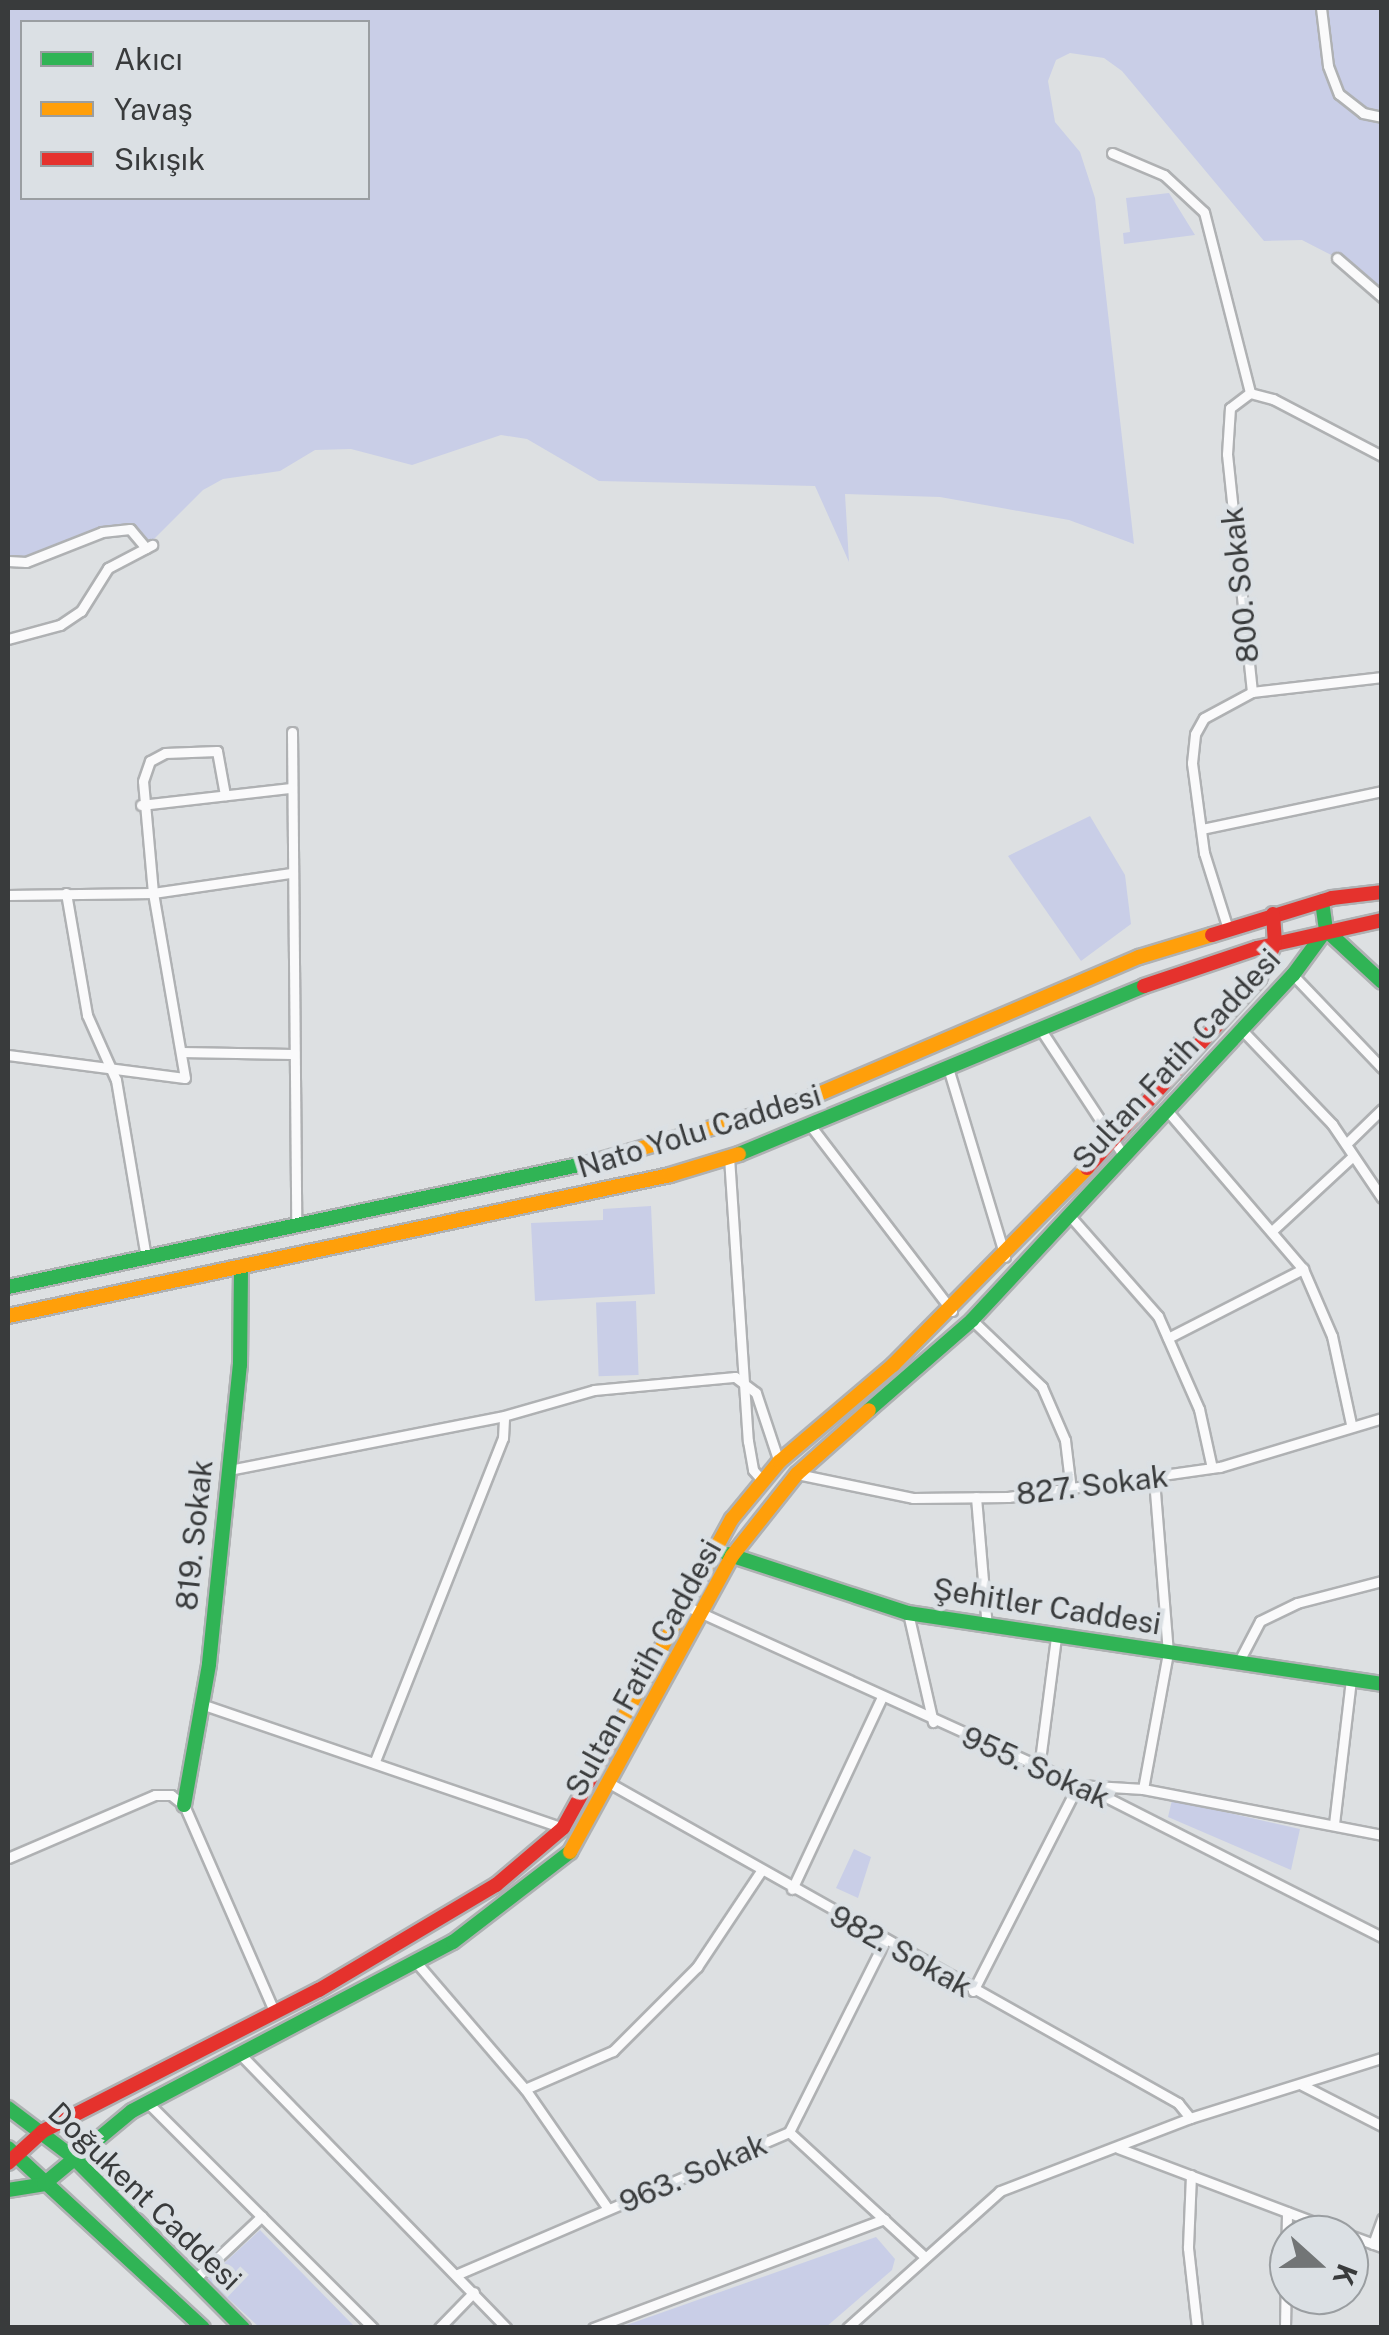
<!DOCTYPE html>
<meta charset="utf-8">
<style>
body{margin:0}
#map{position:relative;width:1389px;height:2335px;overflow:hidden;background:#dde0e2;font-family:"Public Sans",sans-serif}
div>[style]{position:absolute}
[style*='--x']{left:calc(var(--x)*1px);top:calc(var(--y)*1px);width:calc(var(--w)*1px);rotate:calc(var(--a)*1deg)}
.green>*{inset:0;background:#c9cee7;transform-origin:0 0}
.roads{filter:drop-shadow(2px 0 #afb1b3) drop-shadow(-2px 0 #afb1b3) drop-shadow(0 2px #afb1b3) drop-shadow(0 -2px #afb1b3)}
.street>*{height:9px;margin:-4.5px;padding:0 4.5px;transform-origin:4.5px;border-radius:4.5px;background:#fafafb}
.fast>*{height:14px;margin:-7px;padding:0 7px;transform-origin:7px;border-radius:7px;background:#30b455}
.slow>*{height:14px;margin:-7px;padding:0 7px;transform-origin:7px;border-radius:7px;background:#ff9f0a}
.jam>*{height:14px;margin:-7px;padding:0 7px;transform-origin:7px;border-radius:7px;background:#e5322d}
span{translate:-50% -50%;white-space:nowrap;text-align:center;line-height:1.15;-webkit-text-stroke:9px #dbe0e4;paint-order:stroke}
.street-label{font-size:30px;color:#393b3c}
.frame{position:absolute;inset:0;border:10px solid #393b3c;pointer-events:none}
.legend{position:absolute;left:20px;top:20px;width:350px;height:180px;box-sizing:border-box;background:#dbe0e4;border:2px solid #9a9ea1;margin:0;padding:12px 18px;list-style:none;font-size:30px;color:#393b3c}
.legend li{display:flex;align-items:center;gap:20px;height:50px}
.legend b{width:50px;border:2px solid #9a9ea1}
.north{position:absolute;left:1269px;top:2215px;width:100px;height:100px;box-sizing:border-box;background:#dbe0e4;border:2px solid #9a9ea1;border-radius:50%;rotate:111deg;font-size:28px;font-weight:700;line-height:40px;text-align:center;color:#393b3c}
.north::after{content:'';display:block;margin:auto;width:35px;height:45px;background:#727576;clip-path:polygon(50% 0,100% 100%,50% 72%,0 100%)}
</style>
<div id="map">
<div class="green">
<i style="clip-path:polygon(evenodd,8px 8px,1381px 8px,1381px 297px,1337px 258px,1302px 240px,1264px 241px,1122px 71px,1104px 58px,1070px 53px,1056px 60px,1048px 81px,1055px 122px,1080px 152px,1095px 198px,1134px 544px,1069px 520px,940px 497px,845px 494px,849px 562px,815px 486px,599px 481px,527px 439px,501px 435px,412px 465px,351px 449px,315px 450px,280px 471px,223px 479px,203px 490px,146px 547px,131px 527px,26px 562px,8px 561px,8px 8px,22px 22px,368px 22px,368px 198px,22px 198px,22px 22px)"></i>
<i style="clip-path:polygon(1169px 193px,1195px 235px,1124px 244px,1123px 233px,1130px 232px,1126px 198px)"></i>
<i style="clip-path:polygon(1090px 816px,1125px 875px,1131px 924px,1081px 961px,1008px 856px)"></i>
<i style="clip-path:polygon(651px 1206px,655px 1294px,535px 1301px,531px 1223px,603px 1220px,603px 1209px)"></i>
<i style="left:636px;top:1301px;width:74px;height:40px;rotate:88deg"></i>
<i style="clip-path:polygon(1172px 1800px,1300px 1829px,1291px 1870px,1168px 1817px)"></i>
<i style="clip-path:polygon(854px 1849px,871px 1857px,858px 1898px,836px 1888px)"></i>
<i style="clip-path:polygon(260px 2230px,355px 2327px,259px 2327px,207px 2279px)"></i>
<i style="clip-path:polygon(876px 2237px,895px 2259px,892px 2270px,826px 2327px,621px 2327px)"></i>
</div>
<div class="roads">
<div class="street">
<i style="--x:1321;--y:8;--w:58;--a:83.1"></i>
<i style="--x:1328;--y:66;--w:30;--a:69"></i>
<i style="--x:1339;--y:94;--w:31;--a:38"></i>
<i style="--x:1363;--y:113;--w:19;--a:12"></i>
<i style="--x:1112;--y:153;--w:56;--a:22.9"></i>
<i style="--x:1164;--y:175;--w:54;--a:42.8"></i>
<i style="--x:1204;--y:212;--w:187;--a:75.7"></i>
<i style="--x:1337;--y:258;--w:60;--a:40.9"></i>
<i style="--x:8;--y:561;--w:18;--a:3"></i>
<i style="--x:26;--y:562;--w:82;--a:-21.5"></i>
<i style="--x:102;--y:532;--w:28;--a:-6"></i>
<i style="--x:130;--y:529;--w:25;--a:50"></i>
<i style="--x:8;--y:639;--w:54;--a:-15.1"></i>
<i style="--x:60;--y:625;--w:25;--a:-34"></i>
<i style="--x:81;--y:611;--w:51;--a:-57.9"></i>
<i style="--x:108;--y:568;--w:50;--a:-27.6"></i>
<i style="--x:1252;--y:692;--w:239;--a:-96"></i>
<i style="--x:1227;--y:454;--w:46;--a:-86.3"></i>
<i style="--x:1230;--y:408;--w:25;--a:-37"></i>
<i style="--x:1250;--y:393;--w:24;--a:15"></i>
<i style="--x:1273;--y:399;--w:123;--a:27.6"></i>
<i style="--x:292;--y:732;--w:494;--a:89.5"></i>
<i style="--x:141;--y:805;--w:151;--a:-6.5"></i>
<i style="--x:1202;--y:829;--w:184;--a:-11.9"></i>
<i style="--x:66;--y:893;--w:124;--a:80.2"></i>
<i style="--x:87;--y:1015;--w:71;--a:66"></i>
<i style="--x:116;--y:1080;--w:181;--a:80.4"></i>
<i style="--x:8;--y:895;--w:145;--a:-0.8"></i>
<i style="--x:153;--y:893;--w:138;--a:-8.3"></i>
<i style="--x:1228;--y:929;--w:80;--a:-107.5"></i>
<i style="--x:1204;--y:853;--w:91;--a:-97.6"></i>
<i style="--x:1192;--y:763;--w:29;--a:-84"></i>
<i style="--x:1195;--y:734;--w:18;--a:-61"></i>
<i style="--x:1204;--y:718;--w:55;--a:-28.4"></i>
<i style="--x:1252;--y:692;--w:131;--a:-6.6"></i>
<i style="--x:1293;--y:975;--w:129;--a:46.3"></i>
<i style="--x:1241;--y:1029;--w:132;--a:46.2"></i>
<i style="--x:1332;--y:1124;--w:89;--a:56"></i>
<i style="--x:1041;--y:1030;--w:149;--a:56.7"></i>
<i style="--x:181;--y:1052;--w:111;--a:1"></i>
<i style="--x:8;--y:1055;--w:178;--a:7.4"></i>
<i style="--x:185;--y:1078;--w:188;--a:-99.8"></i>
<i style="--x:153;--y:893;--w:112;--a:-95.1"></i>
<i style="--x:143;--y:781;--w:21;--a:-71"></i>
<i style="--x:150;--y:761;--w:17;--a:-28"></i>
<i style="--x:165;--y:753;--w:52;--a:-2.2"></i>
<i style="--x:217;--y:751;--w:45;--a:79.7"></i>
<i style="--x:949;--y:1071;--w:194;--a:73.2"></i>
<i style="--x:1165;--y:1108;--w:212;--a:49.4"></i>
<i style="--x:1303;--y:1269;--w:73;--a:66.6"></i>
<i style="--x:1332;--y:1336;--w:90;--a:77.8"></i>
<i style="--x:813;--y:1129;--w:229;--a:52.6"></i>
<i style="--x:1346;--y:1144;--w:50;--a:-44.2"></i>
<i style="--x:729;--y:1157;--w:285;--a:86.2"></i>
<i style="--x:748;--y:1441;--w:29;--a:80"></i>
<i style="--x:753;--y:1470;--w:15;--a:48"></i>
<i style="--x:1070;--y:1216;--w:133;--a:48.7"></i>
<i style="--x:1158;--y:1316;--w:102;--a:66.2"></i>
<i style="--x:1199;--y:1409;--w:60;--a:77.6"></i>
<i style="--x:1273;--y:1230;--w:109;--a:-42.8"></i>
<i style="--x:972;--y:1320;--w:97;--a:43.7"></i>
<i style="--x:1042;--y:1387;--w:58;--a:66.5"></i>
<i style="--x:1065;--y:1440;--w:50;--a:83.2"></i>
<i style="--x:1168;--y:1338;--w:152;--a:-27.1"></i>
<i style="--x:229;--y:1470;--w:276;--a:-11.1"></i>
<i style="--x:500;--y:1417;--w:98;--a:-16"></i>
<i style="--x:594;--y:1390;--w:142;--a:-5.3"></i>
<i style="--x:735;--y:1377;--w:26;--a:37"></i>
<i style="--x:756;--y:1393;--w:73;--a:71.6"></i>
<i style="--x:797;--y:1474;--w:118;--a:11.7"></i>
<i style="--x:913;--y:1498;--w:95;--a:-0.6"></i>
<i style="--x:1008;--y:1497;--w:214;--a:-8.1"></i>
<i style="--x:1220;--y:1467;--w:169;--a:-16.8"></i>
<i style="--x:976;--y:1497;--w:130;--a:85.2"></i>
<i style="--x:686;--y:1606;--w:459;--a:24.4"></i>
<i style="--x:1104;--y:1796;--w:312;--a:26.9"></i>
<i style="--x:908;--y:1613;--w:112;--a:77.1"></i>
<i style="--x:1238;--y:1663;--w:47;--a:-62.4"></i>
<i style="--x:1260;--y:1621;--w:41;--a:-25.9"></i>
<i style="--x:1297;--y:1603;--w:88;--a:-14.5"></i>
<i style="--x:204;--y:1705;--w:379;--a:18.9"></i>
<i style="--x:375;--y:1761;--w:347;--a:-68.4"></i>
<i style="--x:503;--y:1438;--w:22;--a:-87"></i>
<i style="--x:1039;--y:1768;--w:132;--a:-82.6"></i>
<i style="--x:611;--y:1784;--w:651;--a:29.36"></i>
<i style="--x:1178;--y:2103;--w:19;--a:51"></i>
<i style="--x:1143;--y:1789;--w:138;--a:-79.6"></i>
<i style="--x:1168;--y:1653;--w:175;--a:-94.6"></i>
<i style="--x:1334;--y:1824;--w:146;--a:-83.3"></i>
<i style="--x:8;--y:1858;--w:160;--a:-23.2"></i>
<i style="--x:155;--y:1795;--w:16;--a:0"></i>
<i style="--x:171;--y:1795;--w:16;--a:38"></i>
<i style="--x:184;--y:1805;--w:227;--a:66.4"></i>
<i style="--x:792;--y:1889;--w:210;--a:-64.9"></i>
<i style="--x:416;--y:1962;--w:167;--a:49.4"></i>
<i style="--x:525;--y:2089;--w:146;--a:55.3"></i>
<i style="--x:973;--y:1991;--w:231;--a:-63"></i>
<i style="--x:1078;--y:1785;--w:65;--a:3.5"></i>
<i style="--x:1143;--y:1789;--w:243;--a:10.9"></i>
<i style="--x:240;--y:2054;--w:382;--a:45.8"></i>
<i style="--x:1302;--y:2085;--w:90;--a:27.1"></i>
<i style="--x:525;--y:2089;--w:96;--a:-23.4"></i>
<i style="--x:613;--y:2051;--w:119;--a:-45"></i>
<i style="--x:697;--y:1967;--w:115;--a:-56.3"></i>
<i style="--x:148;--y:2103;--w:318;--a:45"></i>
<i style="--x:789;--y:2132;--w:185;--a:42.6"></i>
<i style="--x:1118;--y:2148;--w:246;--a:20.7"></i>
<i style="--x:1191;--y:2175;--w:73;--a:92.4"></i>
<i style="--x:1188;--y:2248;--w:81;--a:83.6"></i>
<i style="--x:1349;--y:2235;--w:35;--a:20"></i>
<i style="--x:1373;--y:2244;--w:27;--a:-70"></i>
<i style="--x:458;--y:2274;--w:360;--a:-23.2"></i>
<i style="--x:789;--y:2132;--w:212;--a:-63.4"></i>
<i style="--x:194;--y:2280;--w:93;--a:-43.3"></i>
<i style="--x:439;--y:2328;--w:50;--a:-45.8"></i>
<i style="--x:593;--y:2328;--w:311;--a:-20.5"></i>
<i style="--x:847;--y:2328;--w:205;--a:-41.8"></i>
<i style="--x:1000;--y:2191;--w:204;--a:-21"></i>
<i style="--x:1190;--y:2118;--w:201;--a:-17.4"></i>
<i style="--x:1285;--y:2328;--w:116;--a:-89"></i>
</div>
<div class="fast">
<i style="--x:1326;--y:930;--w:76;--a:42.9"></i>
<i style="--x:739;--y:1154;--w:438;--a:-22.5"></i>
<i style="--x:8;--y:1287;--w:602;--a:-12.07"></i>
<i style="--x:869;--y:1410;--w:137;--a:-41.1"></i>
<i style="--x:972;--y:1320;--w:471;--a:-47.1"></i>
<i style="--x:1293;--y:975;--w:56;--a:-53.7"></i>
<i style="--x:1326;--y:930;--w:29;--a:-98"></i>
<i style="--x:727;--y:1554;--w:190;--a:18.1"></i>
<i style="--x:908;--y:1613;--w:479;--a:8.5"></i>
<i style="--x:184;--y:1805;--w:143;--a:-79.9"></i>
<i style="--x:209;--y:1664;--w:301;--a:-84.1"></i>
<i style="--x:240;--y:1365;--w:96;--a:-89.4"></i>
<i style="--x:8;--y:2108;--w:83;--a:37.1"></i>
<i style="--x:74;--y:2158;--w:240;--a:45.2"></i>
<i style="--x:8;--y:2148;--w:265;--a:42.7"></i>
<i style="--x:8;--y:2190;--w:36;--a:-9"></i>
<i style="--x:44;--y:2184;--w:114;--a:-39.7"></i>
<i style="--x:132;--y:2111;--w:363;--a:-27.8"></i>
<i style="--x:453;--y:1942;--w:148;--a:-37.6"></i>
</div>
<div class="slow">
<i style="--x:597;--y:1161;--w:209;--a:-16.1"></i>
<i style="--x:798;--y:1103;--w:371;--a:-23.2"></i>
<i style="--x:1139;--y:957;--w:76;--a:-16.8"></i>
<i style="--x:8;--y:1316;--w:677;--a:-12.02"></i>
<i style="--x:670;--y:1175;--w:72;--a:-16.9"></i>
<i style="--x:608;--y:1746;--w:259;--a:-61.4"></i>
<i style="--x:732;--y:1519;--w:74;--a:-50.5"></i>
<i style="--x:779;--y:1462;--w:150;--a:-40.4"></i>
<i style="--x:893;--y:1365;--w:276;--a:-45.4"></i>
<i style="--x:570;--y:1852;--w:337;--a:-61.3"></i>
<i style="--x:732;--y:1556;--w:105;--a:-51.6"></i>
<i style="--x:797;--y:1474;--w:96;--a:-41.6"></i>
</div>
<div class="jam">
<i style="--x:1212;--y:935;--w:126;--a:-17.1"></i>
<i style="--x:1332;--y:898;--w:50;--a:-6.8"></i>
<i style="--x:1144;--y:986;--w:119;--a:-18.6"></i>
<i style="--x:1257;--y:948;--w:128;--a:-12.6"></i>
<i style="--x:1087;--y:1168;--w:256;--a:-47.7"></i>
<i style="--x:1259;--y:979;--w:39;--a:-66"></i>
<i style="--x:1275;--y:943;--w:29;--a:-94"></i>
<i style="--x:8;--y:2163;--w:47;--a:-42.4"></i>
<i style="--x:43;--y:2131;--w:310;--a:-27.1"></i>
<i style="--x:319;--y:1990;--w:206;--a:-30.7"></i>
<i style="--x:496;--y:1885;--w:88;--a:-40.4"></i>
<i style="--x:563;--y:1828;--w:94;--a:-61.2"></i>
</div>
</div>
<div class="street-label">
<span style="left:1240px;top:585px;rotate:-96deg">800. Sokak</span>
<span style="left:1176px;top:1059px;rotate:-47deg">Sultan Fatih Caddesi</span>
<span style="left:699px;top:1131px;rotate:-17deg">Nato Yolu Caddesi</span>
<span style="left:1092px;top:1485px;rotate:-7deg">827. Sokak</span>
<span style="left:194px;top:1535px;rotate:-84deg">819. Sokak</span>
<span style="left:1047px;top:1606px;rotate:9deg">Şehitler Caddesi</span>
<span style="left:643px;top:1668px;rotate:-61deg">Sultan Fatih Caddesi</span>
<span style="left:1036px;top:1767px;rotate:24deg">955. Sokak</span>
<span style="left:901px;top:1951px;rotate:29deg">982. Sokak</span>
<span style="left:693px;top:2173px;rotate:-23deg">963. Sokak</span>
<span style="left:145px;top:2196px;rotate:44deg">Doğukent Caddesi</span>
</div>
<div class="frame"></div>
<ul class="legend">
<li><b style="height:12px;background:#30b455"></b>Akıcı</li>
<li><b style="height:12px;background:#ff9f0a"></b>Yavaş</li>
<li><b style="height:12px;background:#e5322d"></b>Sıkışık</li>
</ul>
<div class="north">K</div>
</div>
